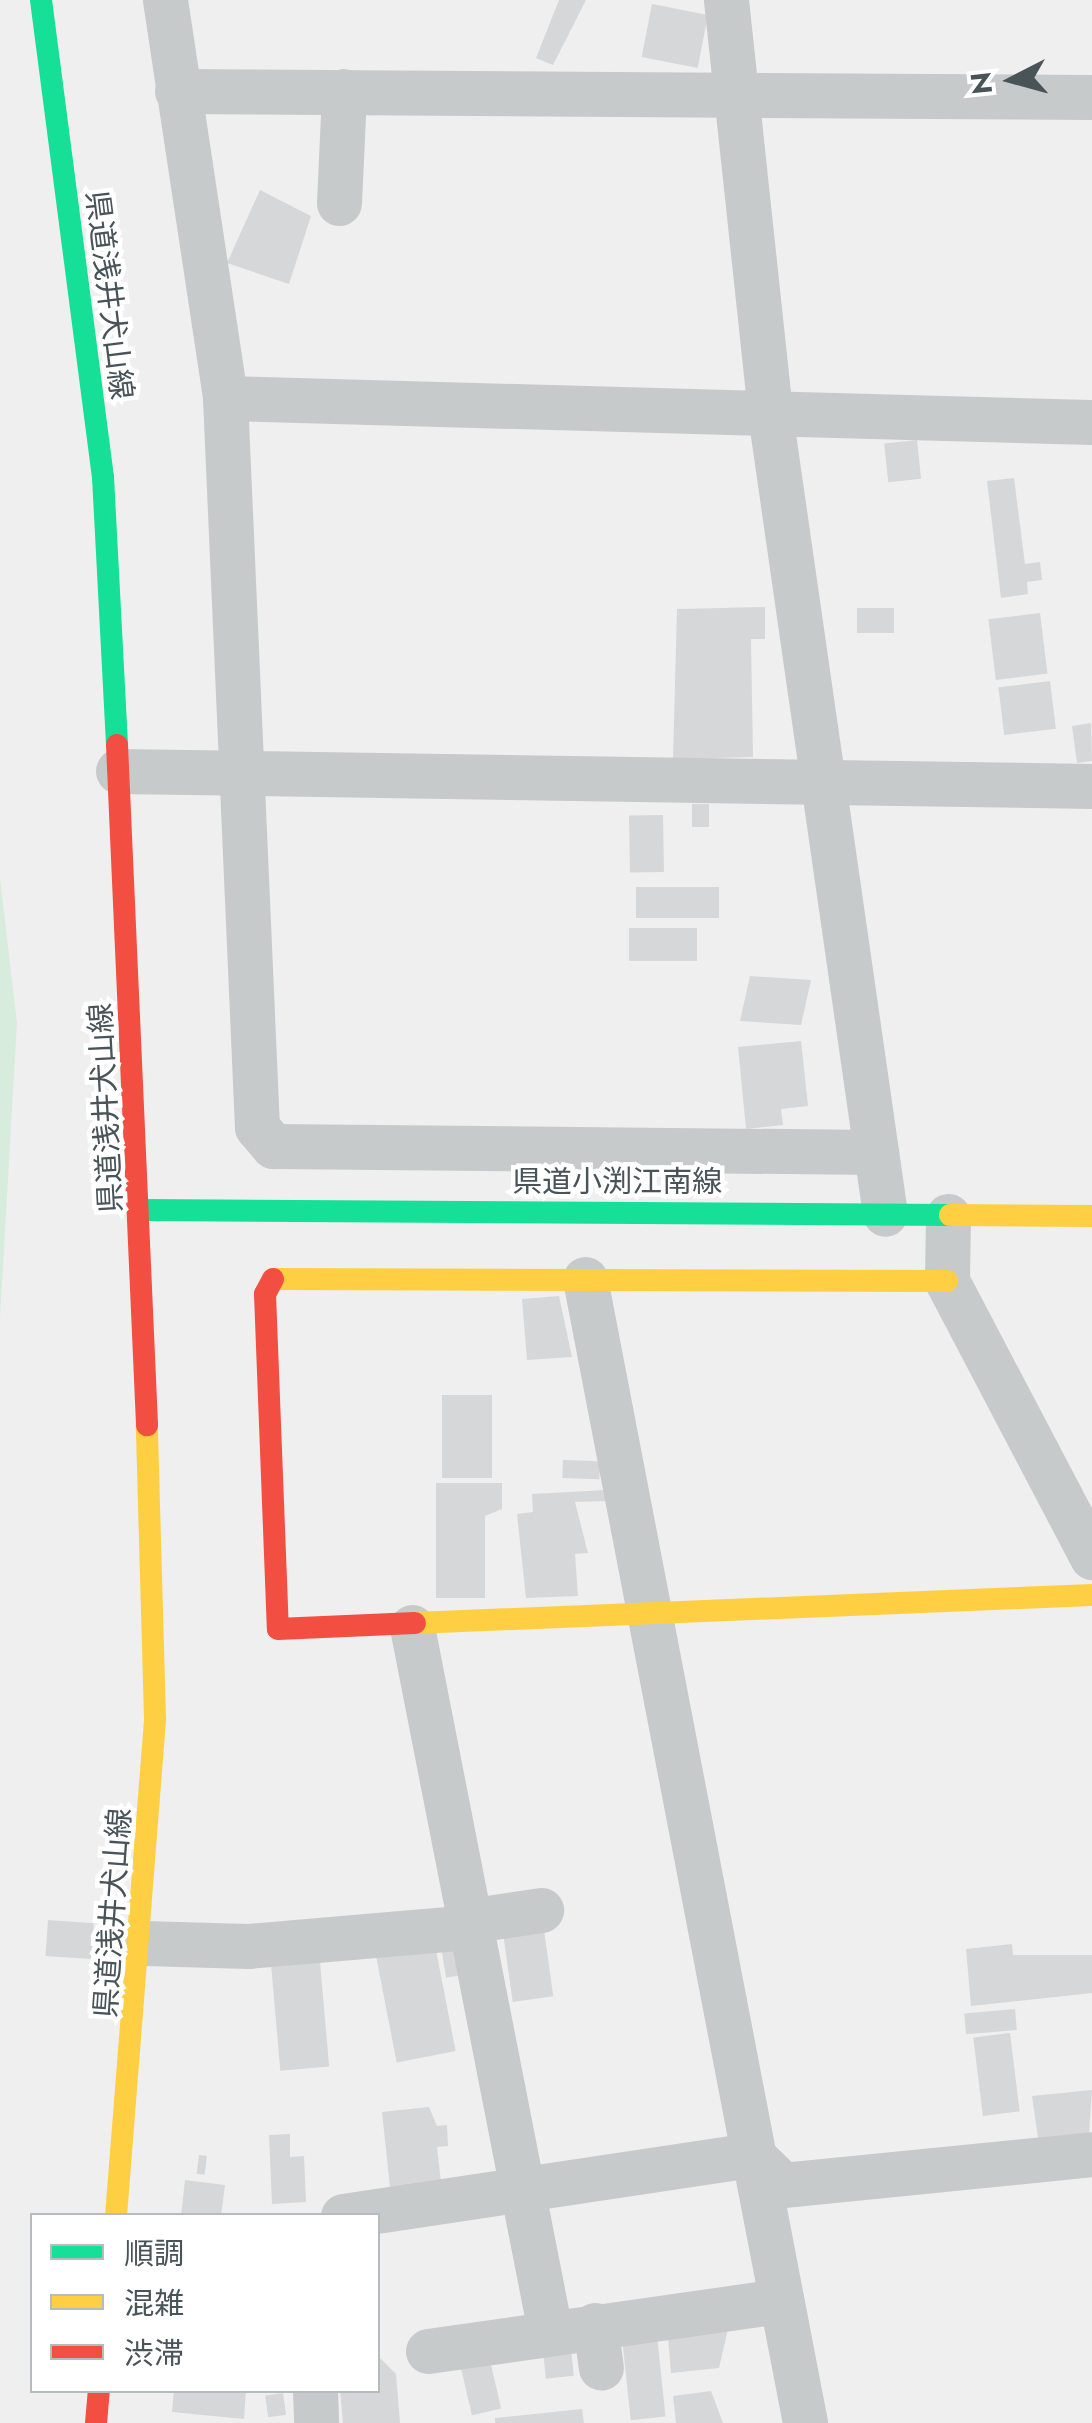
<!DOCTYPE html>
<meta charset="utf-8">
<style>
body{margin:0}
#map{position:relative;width:1092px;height:2423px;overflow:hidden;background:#f0efef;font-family:Jost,"Noto Sans JP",sans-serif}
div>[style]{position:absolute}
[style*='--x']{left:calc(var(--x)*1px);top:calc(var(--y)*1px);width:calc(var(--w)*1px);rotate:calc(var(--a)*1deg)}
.green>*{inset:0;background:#d7ecdc}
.building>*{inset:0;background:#d6d7d8;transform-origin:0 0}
.street>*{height:45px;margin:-22.5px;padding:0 22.5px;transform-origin:22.5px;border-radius:22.5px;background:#c7caca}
.fast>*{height:22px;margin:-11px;padding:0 11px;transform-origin:11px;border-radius:11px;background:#16e098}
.slow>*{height:22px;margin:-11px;padding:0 11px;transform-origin:11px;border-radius:11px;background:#ffcf43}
.jam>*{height:22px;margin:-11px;padding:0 11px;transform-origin:11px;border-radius:11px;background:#f24e42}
span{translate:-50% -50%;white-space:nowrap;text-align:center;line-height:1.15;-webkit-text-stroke:9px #fff;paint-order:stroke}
.street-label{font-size:30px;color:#495459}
.legend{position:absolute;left:30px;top:2213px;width:350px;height:180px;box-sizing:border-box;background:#fff;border:2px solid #b6bbbd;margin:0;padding:12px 18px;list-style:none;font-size:30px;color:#495459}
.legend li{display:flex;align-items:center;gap:20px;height:50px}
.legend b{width:50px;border:2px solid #b6bbbd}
.north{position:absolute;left:962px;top:30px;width:100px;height:100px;-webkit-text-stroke:8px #fff;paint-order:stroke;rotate:264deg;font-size:28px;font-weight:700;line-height:40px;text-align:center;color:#495459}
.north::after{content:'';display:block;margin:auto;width:35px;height:45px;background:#495459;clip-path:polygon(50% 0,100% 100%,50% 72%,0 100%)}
</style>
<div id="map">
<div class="green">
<i style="clip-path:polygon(0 878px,17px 1023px,0 1317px)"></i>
</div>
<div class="building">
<i style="clip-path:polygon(559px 0,586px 0,553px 65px,536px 58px)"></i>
<i style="left:652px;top:4px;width:57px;height:54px;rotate:11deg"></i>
<i style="clip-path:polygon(260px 190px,311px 216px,289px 284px,227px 263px)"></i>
<i style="left:917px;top:440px;width:39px;height:33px;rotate:84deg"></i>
<i style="clip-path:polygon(1014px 478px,1025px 564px,1040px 562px,1042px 580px,1027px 582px,1028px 594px,1001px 598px,987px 481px)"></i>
<i style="clip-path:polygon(765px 607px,765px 639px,751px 639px,753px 757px,673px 759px,677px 609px)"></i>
<i style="left:894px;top:608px;width:25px;height:37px;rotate:90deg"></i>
<i style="left:1040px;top:613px;width:61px;height:52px;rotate:83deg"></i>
<i style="left:1050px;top:681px;width:48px;height:52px;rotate:83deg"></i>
<i style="clip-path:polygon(1091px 723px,1092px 761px,1077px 763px,1072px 726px)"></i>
<i style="left:692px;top:804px;width:17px;height:23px"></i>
<i style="left:663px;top:815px;width:57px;height:34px;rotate:89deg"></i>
<i style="left:719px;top:887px;width:31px;height:83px;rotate:90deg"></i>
<i style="left:697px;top:928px;width:33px;height:68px;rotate:90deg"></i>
<i style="clip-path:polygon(750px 976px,811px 980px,801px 1025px,740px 1021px)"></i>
<i style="clip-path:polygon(801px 1041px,808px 1106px,781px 1109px,783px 1125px,746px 1129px,738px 1047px)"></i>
<i style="clip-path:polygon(559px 1296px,572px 1357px,527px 1360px,522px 1299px)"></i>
<i style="left:442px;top:1395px;width:50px;height:83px"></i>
<i style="left:563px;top:1460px;width:37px;height:18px;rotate:2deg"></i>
<i style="clip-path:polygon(436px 1483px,502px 1483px,502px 1509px,485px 1516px,485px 1598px,436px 1598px)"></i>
<i style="clip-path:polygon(606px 1490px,607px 1501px,575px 1502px,588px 1553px,575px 1554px,578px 1596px,526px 1598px,517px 1514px,533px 1512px,532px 1494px)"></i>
<i style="left:48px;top:1920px;width:46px;height:36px;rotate:4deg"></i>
<i style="left:544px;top:1930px;width:67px;height:41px;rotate:82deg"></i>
<i style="clip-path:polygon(1012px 1944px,1013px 1955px,1092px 1955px,1092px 1993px,971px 2006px,966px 1949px)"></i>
<i style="left:435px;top:1945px;width:108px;height:60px;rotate:79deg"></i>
<i style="left:454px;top:1945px;width:31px;height:13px;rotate:81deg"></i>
<i style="left:320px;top:1962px;width:105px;height:49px;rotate:85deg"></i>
<i style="left:1015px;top:2009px;width:21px;height:51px;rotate:85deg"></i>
<i style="left:1010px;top:2033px;width:79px;height:37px;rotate:83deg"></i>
<i style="clip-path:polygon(1092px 2090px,1089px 2133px,1038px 2138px,1032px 2096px)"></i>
<i style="clip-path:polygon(429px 2107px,437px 2126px,447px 2125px,448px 2146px,437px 2147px,441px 2182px,390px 2187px,382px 2112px)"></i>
<i style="clip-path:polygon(290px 2134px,290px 2157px,304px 2156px,306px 2202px,272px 2204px,269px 2135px)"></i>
<i style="left:199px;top:2155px;width:8px;height:19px;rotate:7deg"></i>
<i style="clip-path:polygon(185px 2180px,225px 2185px,221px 2216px,181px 2216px)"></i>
<i style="clip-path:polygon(667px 2324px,728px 2329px,719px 2368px,671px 2373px)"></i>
<i style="left:656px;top:2326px;width:91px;height:35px;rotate:84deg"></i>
<i style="left:570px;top:2340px;width:36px;height:28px;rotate:84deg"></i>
<i style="clip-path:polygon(378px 2356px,396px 2374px,400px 2423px,343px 2423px,340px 2390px,378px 2390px)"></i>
<i style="left:489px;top:2356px;width:54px;height:30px;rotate:77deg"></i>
<i style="clip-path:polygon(174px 2390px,246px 2390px,244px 2419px,172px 2412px)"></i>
<i style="clip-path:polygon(711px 2391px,723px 2423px,676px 2423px,673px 2396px)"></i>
<i style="left:283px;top:2393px;width:22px;height:18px;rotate:82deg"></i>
<i style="clip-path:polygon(582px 2409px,584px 2423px,495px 2423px,495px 2418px)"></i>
</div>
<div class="street">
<i style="--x:165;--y:0;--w:402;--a:81.4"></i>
<i style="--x:225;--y:398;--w:730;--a:87.49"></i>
<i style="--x:257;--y:1127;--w:25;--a:50"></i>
<i style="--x:273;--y:1146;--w:603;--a:0.57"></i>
<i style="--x:726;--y:0;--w:416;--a:83.9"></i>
<i style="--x:770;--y:414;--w:808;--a:81.82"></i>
<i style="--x:177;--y:91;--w:915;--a:0.38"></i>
<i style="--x:339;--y:203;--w:112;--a:-87.4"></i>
<i style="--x:225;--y:398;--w:867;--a:1.59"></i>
<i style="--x:118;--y:771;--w:974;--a:0.88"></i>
<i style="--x:948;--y:1216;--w:65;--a:90.9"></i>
<i style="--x:947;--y:1281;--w:312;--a:62.3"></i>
<i style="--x:585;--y:1279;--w:1165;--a:79.11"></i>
<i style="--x:412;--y:1627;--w:717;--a:78.91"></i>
<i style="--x:467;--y:1921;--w:75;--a:-8.5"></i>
<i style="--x:144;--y:1943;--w:104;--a:1.7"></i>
<i style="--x:248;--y:1946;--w:221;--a:-4.9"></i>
<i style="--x:343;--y:2216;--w:414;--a:-8.5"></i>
<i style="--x:752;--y:2155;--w:43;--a:44.1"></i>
<i style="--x:783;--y:2185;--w:311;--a:-5.7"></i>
<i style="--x:595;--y:2325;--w:43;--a:82.1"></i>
<i style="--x:428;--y:2351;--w:357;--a:-8.1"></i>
<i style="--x:315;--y:2390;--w:33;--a:88"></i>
</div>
<div class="fast">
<i style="--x:41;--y:0;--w:481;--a:82.6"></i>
<i style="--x:103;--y:477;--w:268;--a:87"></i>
<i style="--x:142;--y:1210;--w:808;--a:0.35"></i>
</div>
<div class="slow">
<i style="--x:950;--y:1215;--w:142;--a:0.4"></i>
<i style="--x:273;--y:1279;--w:674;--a:0.17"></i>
<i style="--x:415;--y:1623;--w:678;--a:-2.37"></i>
<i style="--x:116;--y:2216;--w:499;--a:-85.5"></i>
<i style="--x:155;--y:1719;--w:294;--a:-91.6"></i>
</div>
<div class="jam">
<i style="--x:117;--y:745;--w:681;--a:87.47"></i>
<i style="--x:273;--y:1279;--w:17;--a:118"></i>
<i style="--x:265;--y:1294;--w:335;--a:87.8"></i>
<i style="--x:278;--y:1629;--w:137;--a:-2.5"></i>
<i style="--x:96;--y:2423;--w:33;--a:-85"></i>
</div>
<div class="street-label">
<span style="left:109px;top:295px;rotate:83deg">県道浅井犬山線</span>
<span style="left:106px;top:1108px;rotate:-93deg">県道浅井犬山線</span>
<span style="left:617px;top:1182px">県道小渕江南線</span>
<span style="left:113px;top:1913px;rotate:-86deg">県道浅井犬山線</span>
</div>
<ul class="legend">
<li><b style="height:12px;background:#16e098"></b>順調</li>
<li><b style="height:12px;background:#ffcf43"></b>混雑</li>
<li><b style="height:12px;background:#f24e42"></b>渋滞</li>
</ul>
<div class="north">N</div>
</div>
